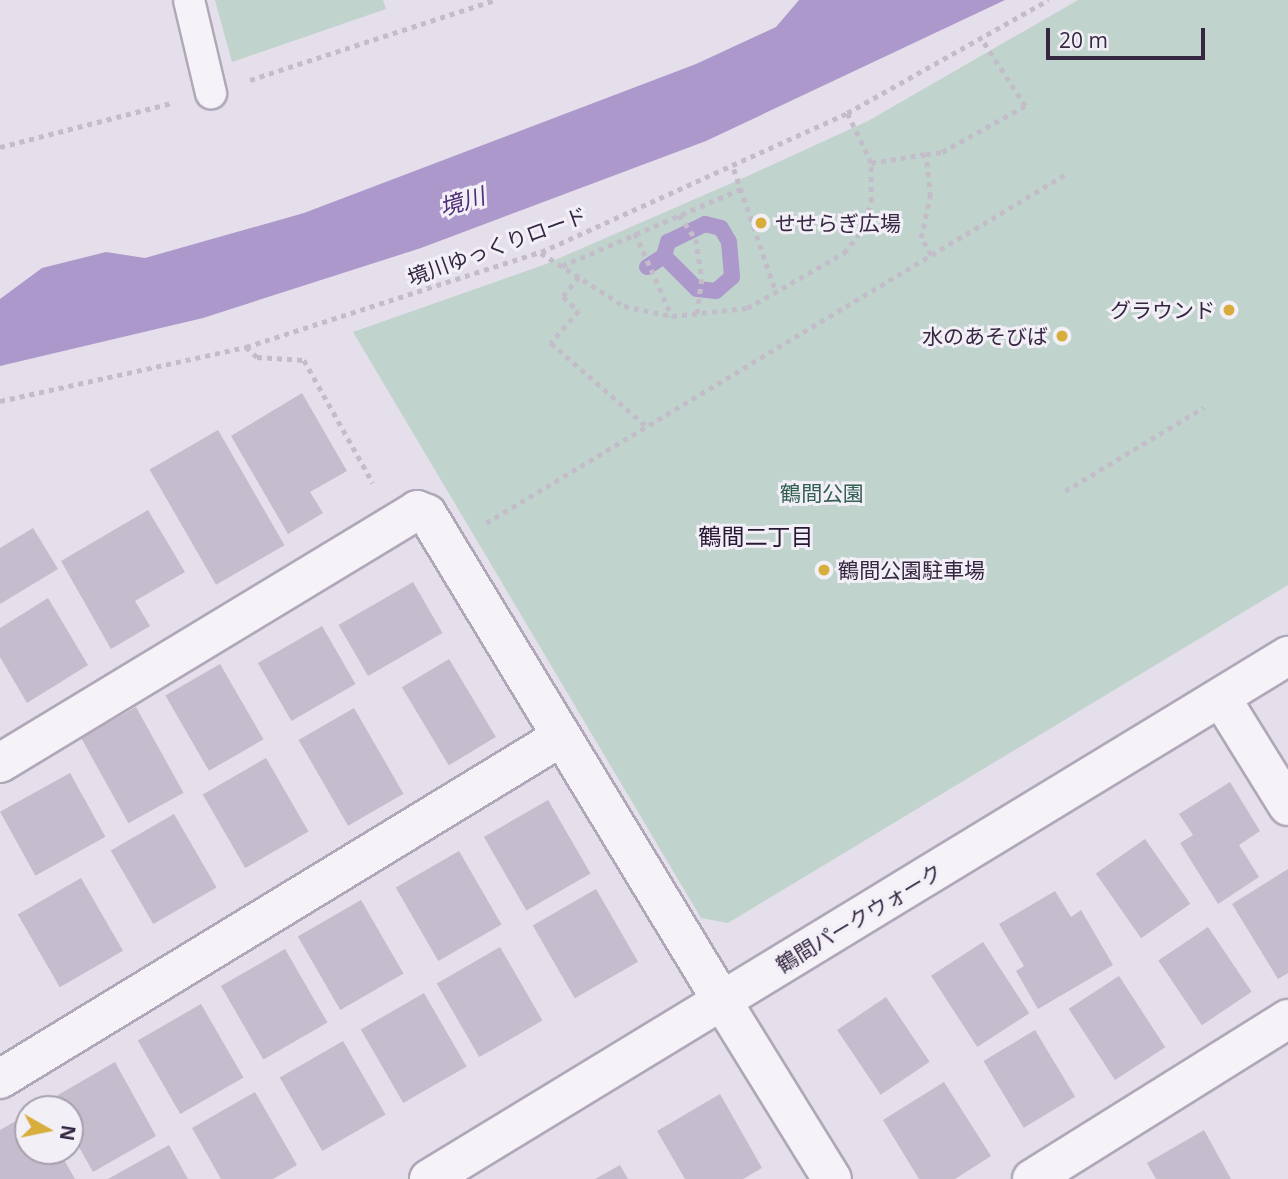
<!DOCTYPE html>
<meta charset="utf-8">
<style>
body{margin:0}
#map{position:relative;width:1288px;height:1179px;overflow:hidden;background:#e4dfea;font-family:"Open Sans","Noto Sans JP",sans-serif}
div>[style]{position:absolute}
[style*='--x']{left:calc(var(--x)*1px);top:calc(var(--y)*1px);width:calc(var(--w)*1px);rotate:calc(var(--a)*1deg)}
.green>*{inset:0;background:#c0d4cd}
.water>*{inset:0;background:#ad98cc}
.stream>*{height:16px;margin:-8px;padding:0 8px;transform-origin:8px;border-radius:8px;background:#ad98cc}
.building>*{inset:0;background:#c5bccd;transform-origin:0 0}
.path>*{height:4.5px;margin-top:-2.25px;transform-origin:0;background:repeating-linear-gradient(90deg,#c3bdc9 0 5px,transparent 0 10px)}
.roads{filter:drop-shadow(2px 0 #b0a8b8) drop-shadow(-2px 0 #b0a8b8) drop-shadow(0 2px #b0a8b8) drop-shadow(0 -2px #b0a8b8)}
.service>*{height:30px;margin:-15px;padding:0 15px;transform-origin:15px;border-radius:15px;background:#f5f2f8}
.minor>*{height:38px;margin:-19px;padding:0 19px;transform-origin:19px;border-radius:19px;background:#f5f2f8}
.tertiary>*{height:38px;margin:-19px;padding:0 19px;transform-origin:19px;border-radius:19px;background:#f5f2f8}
.dots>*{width:19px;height:19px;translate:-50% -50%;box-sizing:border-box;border:4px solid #f3eff7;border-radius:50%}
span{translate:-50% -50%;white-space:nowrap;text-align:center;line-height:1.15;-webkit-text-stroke:6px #f3eff7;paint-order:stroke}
.poi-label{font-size:21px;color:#352742}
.left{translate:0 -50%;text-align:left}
.right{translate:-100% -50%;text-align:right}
.street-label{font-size:21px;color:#352742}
.park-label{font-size:21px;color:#335f51}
.water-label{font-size:23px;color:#4f2f78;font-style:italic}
.neighbourhood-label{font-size:23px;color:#271933}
.north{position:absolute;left:14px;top:1095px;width:70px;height:70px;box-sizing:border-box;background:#f3eff7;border:2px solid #a79faf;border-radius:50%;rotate:99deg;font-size:19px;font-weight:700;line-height:28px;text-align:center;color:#352742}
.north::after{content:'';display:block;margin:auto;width:24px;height:32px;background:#d7ad3c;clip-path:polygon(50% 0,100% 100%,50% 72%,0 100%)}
.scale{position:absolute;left:1046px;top:28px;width:159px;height:32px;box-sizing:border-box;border:4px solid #352742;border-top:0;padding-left:9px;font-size:21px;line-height:24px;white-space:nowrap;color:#352742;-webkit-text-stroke:5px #f3eff7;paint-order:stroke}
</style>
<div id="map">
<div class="green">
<i style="clip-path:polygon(215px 0,383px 0,386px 9px,232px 62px)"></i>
<i style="clip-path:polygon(1078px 0,1288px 0,1288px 585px,728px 923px,701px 918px,353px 332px,546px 264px,750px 175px,868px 121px)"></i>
</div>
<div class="water">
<i style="clip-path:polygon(799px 0,1005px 0,706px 141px,421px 248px,203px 318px,0 366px,0 299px,42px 268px,106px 252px,145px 258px,304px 213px,696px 64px,776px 27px)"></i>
</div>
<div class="stream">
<i style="--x:647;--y:267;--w:20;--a:-33"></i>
<i style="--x:664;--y:256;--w:15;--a:-74"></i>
<i style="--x:668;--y:242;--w:41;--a:-25.9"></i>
<i style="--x:705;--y:224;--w:16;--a:14"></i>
<i style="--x:721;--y:228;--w:16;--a:60"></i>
<i style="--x:729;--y:242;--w:35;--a:85"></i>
<i style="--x:732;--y:277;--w:21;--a:139"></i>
<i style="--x:716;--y:291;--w:19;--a:-174"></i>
<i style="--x:697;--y:289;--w:47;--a:-135"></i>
</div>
<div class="building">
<i style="clip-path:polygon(302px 393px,347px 471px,310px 492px,323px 513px,288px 534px,231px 436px)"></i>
<i style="left:218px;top:430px;width:133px;height:79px;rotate:60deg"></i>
<i style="clip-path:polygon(148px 510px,185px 572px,135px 601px,150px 626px,111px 649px,61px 561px)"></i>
<i style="clip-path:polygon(33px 528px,58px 569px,0 604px,0 548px)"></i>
<i style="left:413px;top:582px;width:59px;height:86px;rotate:60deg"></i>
<i style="clip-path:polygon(48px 598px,88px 665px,27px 703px,0 657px,0 628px)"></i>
<i style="left:322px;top:626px;width:67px;height:74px;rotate:60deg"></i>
<i style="left:449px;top:659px;width:91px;height:55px;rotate:59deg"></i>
<i style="left:220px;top:664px;width:87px;height:63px;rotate:60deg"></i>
<i style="left:136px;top:707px;width:98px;height:63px;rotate:61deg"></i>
<i style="left:354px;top:708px;width:99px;height:64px;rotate:60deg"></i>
<i style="left:266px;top:758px;width:85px;height:73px;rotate:60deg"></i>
<i style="left:70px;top:773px;width:73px;height:80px;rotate:61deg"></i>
<i style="clip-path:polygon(1230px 782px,1260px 831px,1239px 845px,1259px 877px,1218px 904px,1180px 843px,1193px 835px,1179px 814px)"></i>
<i style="left:548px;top:800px;width:85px;height:74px;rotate:60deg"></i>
<i style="left:174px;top:814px;width:85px;height:73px;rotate:60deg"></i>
<i style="left:1145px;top:839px;width:79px;height:60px;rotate:55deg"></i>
<i style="left:459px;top:851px;width:85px;height:73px;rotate:60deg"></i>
<i style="clip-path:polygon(1288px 869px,1288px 973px,1278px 979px,1232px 904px)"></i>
<i style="left:81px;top:878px;width:84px;height:73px;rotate:60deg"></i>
<i style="left:596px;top:889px;width:84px;height:73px;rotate:60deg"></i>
<i style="clip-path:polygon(1055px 891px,1071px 917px,1081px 910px,1113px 965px,1038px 1009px,1016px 971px,1024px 966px,999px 924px)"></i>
<i style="left:361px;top:900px;width:85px;height:73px;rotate:60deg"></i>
<i style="left:1208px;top:927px;width:78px;height:60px;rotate:56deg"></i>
<i style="left:983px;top:942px;width:85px;height:62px;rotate:57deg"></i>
<i style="left:500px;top:947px;width:85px;height:73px;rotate:60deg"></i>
<i style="left:285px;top:949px;width:85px;height:74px;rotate:60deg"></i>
<i style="left:1119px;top:976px;width:85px;height:60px;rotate:57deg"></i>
<i style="left:424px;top:993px;width:85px;height:73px;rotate:60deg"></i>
<i style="left:886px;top:997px;width:78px;height:59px;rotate:56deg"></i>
<i style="left:201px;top:1004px;width:85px;height:73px;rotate:60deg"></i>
<i style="left:1035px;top:1030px;width:78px;height:60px;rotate:59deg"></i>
<i style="left:343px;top:1041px;width:85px;height:73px;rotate:60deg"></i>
<i style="clip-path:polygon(115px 1062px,156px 1136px,93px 1172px,70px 1131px,70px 1109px,57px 1109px,51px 1099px)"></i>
<i style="clip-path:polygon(944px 1082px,991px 1156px,955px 1179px,919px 1179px,883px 1120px)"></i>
<i style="clip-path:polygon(255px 1092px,297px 1165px,273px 1179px,221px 1179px,192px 1128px)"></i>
<i style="clip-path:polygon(720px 1094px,762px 1168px,743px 1179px,685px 1179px,657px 1131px)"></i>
<i style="clip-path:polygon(28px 1114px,28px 1151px,59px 1151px,75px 1179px,0 1179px,0 1130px)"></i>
<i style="clip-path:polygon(1204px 1130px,1231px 1179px,1156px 1179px,1147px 1163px)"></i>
<i style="clip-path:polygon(169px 1145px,188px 1179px,108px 1179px)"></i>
<i style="clip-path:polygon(620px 1165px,628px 1179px,595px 1179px)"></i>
</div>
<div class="path">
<i style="--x:250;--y:80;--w:258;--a:-18.1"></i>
<i style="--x:0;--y:147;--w:177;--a:-14.4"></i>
<i style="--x:871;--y:163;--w:56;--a:-9.3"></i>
<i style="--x:734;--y:169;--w:130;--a:71.1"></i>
<i style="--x:679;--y:215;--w:29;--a:55"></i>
<i style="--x:696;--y:239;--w:40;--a:81.5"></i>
<i style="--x:702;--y:279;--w:37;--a:98"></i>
<i style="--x:635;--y:233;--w:91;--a:66"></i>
<i style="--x:541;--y:253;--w:98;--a:32.6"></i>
<i style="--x:624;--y:306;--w:49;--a:11.8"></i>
<i style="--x:672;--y:316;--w:75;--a:-6.1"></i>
<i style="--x:747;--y:308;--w:112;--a:-29.6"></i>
<i style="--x:844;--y:253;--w:28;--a:-52"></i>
<i style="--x:861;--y:231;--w:31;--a:-71"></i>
<i style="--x:871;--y:202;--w:39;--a:-90"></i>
<i style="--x:871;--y:163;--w:55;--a:-115.6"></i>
<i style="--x:931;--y:255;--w:20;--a:-120"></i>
<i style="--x:921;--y:238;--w:42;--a:-77.6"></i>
<i style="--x:930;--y:197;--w:43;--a:-95.3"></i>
<i style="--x:926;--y:154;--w:16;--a:-7"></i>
<i style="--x:942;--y:152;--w:95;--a:-29"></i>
<i style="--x:1025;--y:106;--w:79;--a:-123.1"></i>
<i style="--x:562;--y:266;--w:195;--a:-23.3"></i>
<i style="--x:579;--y:277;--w:26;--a:129"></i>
<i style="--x:563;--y:297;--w:21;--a:41"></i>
<i style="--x:579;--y:311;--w:43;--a:131.2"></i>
<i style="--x:551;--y:343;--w:126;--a:41.1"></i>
<i style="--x:246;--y:347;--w:15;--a:42"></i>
<i style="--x:257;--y:357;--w:47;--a:3.7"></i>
<i style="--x:304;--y:360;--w:141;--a:60.7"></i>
<i style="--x:0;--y:401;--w:252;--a:-12.4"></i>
<i style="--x:246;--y:347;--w:310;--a:-17.9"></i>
<i style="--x:541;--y:252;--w:336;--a:-24.4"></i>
<i style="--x:847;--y:113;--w:231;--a:-29.3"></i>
<i style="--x:1065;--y:491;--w:162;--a:-31.1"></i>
<i style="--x:486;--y:523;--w:677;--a:-31.04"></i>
</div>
<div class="roads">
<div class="service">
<i style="--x:189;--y:0;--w:96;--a:76.7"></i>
</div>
<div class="minor">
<i style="--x:1221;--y:698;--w:127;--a:58.2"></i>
<i style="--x:0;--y:763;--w:488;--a:-31.2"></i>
<i style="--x:417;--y:510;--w:11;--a:22"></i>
<i style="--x:427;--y:514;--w:569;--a:58.79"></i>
<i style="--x:0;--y:1079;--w:657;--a:-31.37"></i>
<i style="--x:1032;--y:1179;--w:302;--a:-32"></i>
</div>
<div class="tertiary">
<i style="--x:722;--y:1001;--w:209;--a:58.3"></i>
<i style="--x:429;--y:1179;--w:1006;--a:-31.34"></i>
</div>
</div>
<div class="dots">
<i style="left:761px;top:223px;background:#d7ad3c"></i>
<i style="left:1229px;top:310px;background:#d7ad3c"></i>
<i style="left:1062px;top:336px;background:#d7ad3c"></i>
<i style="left:824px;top:570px;background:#d7ad3c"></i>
</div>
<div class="poi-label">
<span class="left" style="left:775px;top:223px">せせらぎ広場</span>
<span class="right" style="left:1215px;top:310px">グラウンド</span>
<span class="right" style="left:1048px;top:336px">水のあそびば</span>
<span class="left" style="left:838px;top:570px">鶴間公園駐車場</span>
</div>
<div class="street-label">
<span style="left:497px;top:246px;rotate:-20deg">境川ゆっくりロード</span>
<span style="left:859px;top:918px;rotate:-31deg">鶴間パークウォーク</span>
</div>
<div class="park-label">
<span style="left:822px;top:493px">鶴間公園</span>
</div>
<div class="water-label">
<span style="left:462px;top:201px;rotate:-17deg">境川</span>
</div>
<div class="neighbourhood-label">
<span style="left:756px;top:536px">鶴間二丁目</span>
</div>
<div class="north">N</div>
<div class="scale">20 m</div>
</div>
